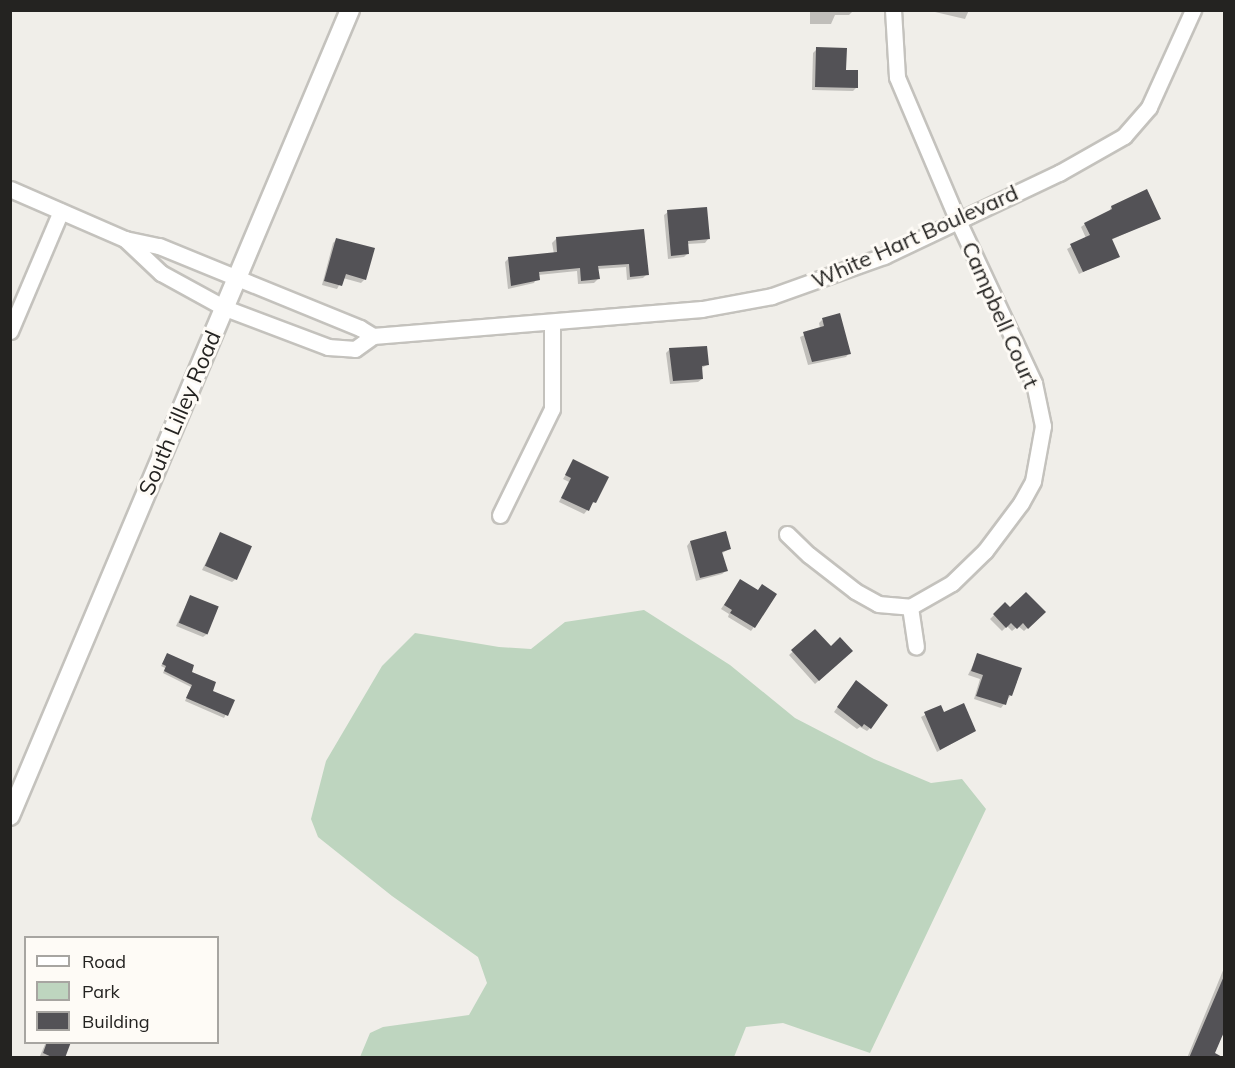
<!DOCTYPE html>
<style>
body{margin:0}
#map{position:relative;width:1235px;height:1068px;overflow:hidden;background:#f0eee9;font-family:Mulish,sans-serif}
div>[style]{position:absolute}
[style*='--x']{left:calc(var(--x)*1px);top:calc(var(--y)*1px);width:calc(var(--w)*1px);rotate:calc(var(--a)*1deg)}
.green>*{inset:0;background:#bed5bf}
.shadow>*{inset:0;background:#0003}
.building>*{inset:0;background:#535256;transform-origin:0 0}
.roads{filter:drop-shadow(2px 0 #c4c2bd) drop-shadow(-2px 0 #c4c2bd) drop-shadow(0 2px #c4c2bd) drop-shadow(0 -2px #c4c2bd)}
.minor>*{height:15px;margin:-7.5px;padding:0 7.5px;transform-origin:7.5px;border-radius:7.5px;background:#fff}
.tertiary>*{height:18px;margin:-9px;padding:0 9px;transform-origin:9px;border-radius:9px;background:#fff}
span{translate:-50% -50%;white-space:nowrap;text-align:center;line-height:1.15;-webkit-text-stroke:6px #fefbf6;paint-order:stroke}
.street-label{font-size:22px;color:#242321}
.frame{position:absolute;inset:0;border:12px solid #242321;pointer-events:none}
.legend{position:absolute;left:24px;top:936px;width:195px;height:108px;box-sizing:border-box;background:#fefbf6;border:2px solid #a7a5a1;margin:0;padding:8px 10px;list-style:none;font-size:18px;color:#242321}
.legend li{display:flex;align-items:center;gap:12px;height:30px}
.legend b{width:30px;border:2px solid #a7a5a1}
</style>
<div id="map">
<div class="green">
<i style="clip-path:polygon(644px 610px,730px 665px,795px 718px,874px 759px,931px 783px,962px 779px,986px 809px,870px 1053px,783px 1023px,746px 1027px,734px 1057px,360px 1057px,370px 1033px,383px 1027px,469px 1015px,487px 983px,478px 957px,392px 896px,318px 837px,311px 819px,326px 761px,382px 666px,415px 633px,499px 647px,531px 649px,565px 622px)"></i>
</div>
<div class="shadow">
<i style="clip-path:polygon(810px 10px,853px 10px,853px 11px,849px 15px,835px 15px,831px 24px,810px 24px)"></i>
<i style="clip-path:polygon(969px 10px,965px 19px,935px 12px,935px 10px)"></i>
<i style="clip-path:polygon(817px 49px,845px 71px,856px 88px,853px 91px,812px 90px,813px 53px)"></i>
<i style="clip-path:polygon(1111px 207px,1159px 218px,1111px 240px,1118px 256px,1079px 274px,1067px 249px,1086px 238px,1081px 227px,1085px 224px,1109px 213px)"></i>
<i style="clip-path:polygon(668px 212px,708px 239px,705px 243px,687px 244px,688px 253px,684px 257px,668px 259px,664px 215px)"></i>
<i style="clip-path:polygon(643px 231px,647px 274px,643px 278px,627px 280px,626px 267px,597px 269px,598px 279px,594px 283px,578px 284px,577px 271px,538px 275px,534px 283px,508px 289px,505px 262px,509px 258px,554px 254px,552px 243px,556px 239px)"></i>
<i style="clip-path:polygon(337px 239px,365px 279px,361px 283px,343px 278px,337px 289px,322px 285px,333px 243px)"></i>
<i style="clip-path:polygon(822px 320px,849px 353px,846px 357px,808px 365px,800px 337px,820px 328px,819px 323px)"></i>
<i style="clip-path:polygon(670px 349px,707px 365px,700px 369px,702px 379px,698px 382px,670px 384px,666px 353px)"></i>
<i style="clip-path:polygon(574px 461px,607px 477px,594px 502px,584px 514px,559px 502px,569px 482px,563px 479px)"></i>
<i style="clip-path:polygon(220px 534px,236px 579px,232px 582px,202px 570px)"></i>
<i style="clip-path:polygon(690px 542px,729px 549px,721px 554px,726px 571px,722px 574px,696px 581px,687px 546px)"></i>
<i style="clip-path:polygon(740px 581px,754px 627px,751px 631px,728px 617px,729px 614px,721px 609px)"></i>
<i style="clip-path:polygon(190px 597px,207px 634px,203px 637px,176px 626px)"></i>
<i style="clip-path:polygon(1005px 604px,1010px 609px,1044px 612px,1024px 631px,1018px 626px,1012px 631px,1007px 626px,1002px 631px,990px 619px)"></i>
<i style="clip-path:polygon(815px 631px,831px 648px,851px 651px,815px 684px,789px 655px)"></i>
<i style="clip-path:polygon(167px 655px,211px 692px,233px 701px,224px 718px,185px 701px,191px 687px,163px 673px,165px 668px,161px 666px)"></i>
<i style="clip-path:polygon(978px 655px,1011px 695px,1001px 708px,974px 699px,980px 679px,968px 675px)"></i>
<i style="clip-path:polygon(856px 682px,875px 695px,870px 728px,867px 731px,860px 727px,857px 729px,834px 712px)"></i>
<i style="clip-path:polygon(940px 707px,943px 714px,974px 731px,937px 752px,921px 717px)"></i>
<i style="clip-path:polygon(1224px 968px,1224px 1036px,1221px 1035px,1213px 1054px,1219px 1058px,1187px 1058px)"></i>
<i style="clip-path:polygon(46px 1042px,69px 1042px,63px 1058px,43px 1058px,40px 1056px)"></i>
</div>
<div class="building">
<i style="clip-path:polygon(816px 47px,847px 48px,846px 70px,858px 70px,858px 88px,815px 87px)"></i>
<i style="clip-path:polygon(1147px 189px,1161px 219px,1112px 239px,1120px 257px,1083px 272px,1070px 244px,1090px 235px,1084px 223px,1112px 209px,1111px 206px)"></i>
<i style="clip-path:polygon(707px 207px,710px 239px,688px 241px,689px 254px,671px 256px,667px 210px)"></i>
<i style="clip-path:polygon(644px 229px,649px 275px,630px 277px,629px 264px,598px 266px,600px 279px,581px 281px,580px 268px,539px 272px,540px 280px,511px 286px,508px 257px,557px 252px,556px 237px)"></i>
<i style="clip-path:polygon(336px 238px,375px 248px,366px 280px,346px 274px,342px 286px,324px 281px)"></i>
<i style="clip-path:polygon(840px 313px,851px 354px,812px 362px,803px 332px,824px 326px,822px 318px)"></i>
<i style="clip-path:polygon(707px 346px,709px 365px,702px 366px,703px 379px,673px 381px,669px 348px)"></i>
<i style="clip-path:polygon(573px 459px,609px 477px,596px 503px,593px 502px,589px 511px,561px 498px,571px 478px,565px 475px)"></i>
<i style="clip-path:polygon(726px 531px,731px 549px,722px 552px,728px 571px,700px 578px,690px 541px)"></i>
<i style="left:220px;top:532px;width:35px;height:37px;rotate:24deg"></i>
<i style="clip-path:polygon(740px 579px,758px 590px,762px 584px,777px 594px,755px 628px,730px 613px,732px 610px,724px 605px)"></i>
<i style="clip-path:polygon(1026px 592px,1046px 612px,1028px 629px,1023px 623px,1017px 629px,1011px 623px,1006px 628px,993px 614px,1005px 602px,1010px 607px)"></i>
<i style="left:190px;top:595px;width:31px;height:30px;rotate:22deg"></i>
<i style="clip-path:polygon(815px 629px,831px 646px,840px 637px,853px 651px,819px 681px,791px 650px)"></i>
<i style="clip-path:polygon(167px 653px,194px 665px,192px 672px,216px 682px,213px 691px,235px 700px,228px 716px,186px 698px,192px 685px,164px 671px,166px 666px,162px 664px)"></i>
<i style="clip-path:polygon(977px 653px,1022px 668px,1012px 696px,1009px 695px,1006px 705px,976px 696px,983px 675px,971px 671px)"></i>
<i style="clip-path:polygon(856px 680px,888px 705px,871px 729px,864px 724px,862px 727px,837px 707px)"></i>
<i style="clip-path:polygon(964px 703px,976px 731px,940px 750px,924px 712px,941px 705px,944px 712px)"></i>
<i style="clip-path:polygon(1224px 976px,1224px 1032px,1215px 1053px,1224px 1058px,1189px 1058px)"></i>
<i style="clip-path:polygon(47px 1042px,71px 1042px,65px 1058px,54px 1058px,43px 1053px)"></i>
</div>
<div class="roads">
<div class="minor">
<i style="--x:10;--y:189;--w:125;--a:23.5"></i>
<i style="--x:125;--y:239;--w:35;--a:12"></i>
<i style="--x:159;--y:246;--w:217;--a:22.2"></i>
<i style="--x:360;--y:328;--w:15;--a:32"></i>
<i style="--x:125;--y:239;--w:50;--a:43.4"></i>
<i style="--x:161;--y:273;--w:73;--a:28.7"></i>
<i style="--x:225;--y:308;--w:110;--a:20.7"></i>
<i style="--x:328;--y:347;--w:27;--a:4"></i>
<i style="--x:355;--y:349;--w:22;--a:-36"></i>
<i style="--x:373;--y:336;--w:330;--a:-4.7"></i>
<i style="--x:702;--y:309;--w:71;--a:-10.5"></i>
<i style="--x:772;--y:296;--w:119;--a:-19.7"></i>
<i style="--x:884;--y:256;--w:194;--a:-25.4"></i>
<i style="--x:1059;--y:173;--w:75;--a:-29.6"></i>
<i style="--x:1124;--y:136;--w:38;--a:-49"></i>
<i style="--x:1149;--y:107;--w:107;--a:-65.6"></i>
<i style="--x:10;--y:331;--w:130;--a:-67"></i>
<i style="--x:500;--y:515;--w:118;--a:-63.9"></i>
<i style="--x:552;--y:409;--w:86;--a:-90"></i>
<i style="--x:787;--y:534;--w:30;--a:44"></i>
<i style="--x:809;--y:555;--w:58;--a:38"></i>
<i style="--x:855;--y:591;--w:26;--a:29"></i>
<i style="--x:878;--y:604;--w:32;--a:5"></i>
<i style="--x:910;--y:607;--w:48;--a:-29.7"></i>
<i style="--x:952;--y:583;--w:46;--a:-44.1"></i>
<i style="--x:985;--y:551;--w:60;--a:-53.1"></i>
<i style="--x:1021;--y:503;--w:25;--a:-61"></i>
<i style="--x:1033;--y:481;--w:56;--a:-79.7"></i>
<i style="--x:1043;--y:426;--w:44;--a:-101.8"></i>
<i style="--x:1034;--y:383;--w:179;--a:-115.1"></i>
<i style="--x:958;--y:221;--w:156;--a:-113"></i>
<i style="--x:897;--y:77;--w:67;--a:-93.4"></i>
<i style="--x:910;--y:607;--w:40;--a:81.5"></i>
</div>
<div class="tertiary">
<i style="--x:10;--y:816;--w:875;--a:-67.13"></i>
</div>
</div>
<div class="street-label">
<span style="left:915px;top:237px;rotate:-24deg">White Hart Boulevard</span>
<span style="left:1000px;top:315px;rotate:66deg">Campbell Court</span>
<span style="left:180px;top:413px;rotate:-67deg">South Lilley Road</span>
</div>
<div class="frame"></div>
<ul class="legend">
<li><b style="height:8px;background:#fff"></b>Road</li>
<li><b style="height:16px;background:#bed5bf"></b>Park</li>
<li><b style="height:16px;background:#535256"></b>Building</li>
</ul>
</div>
